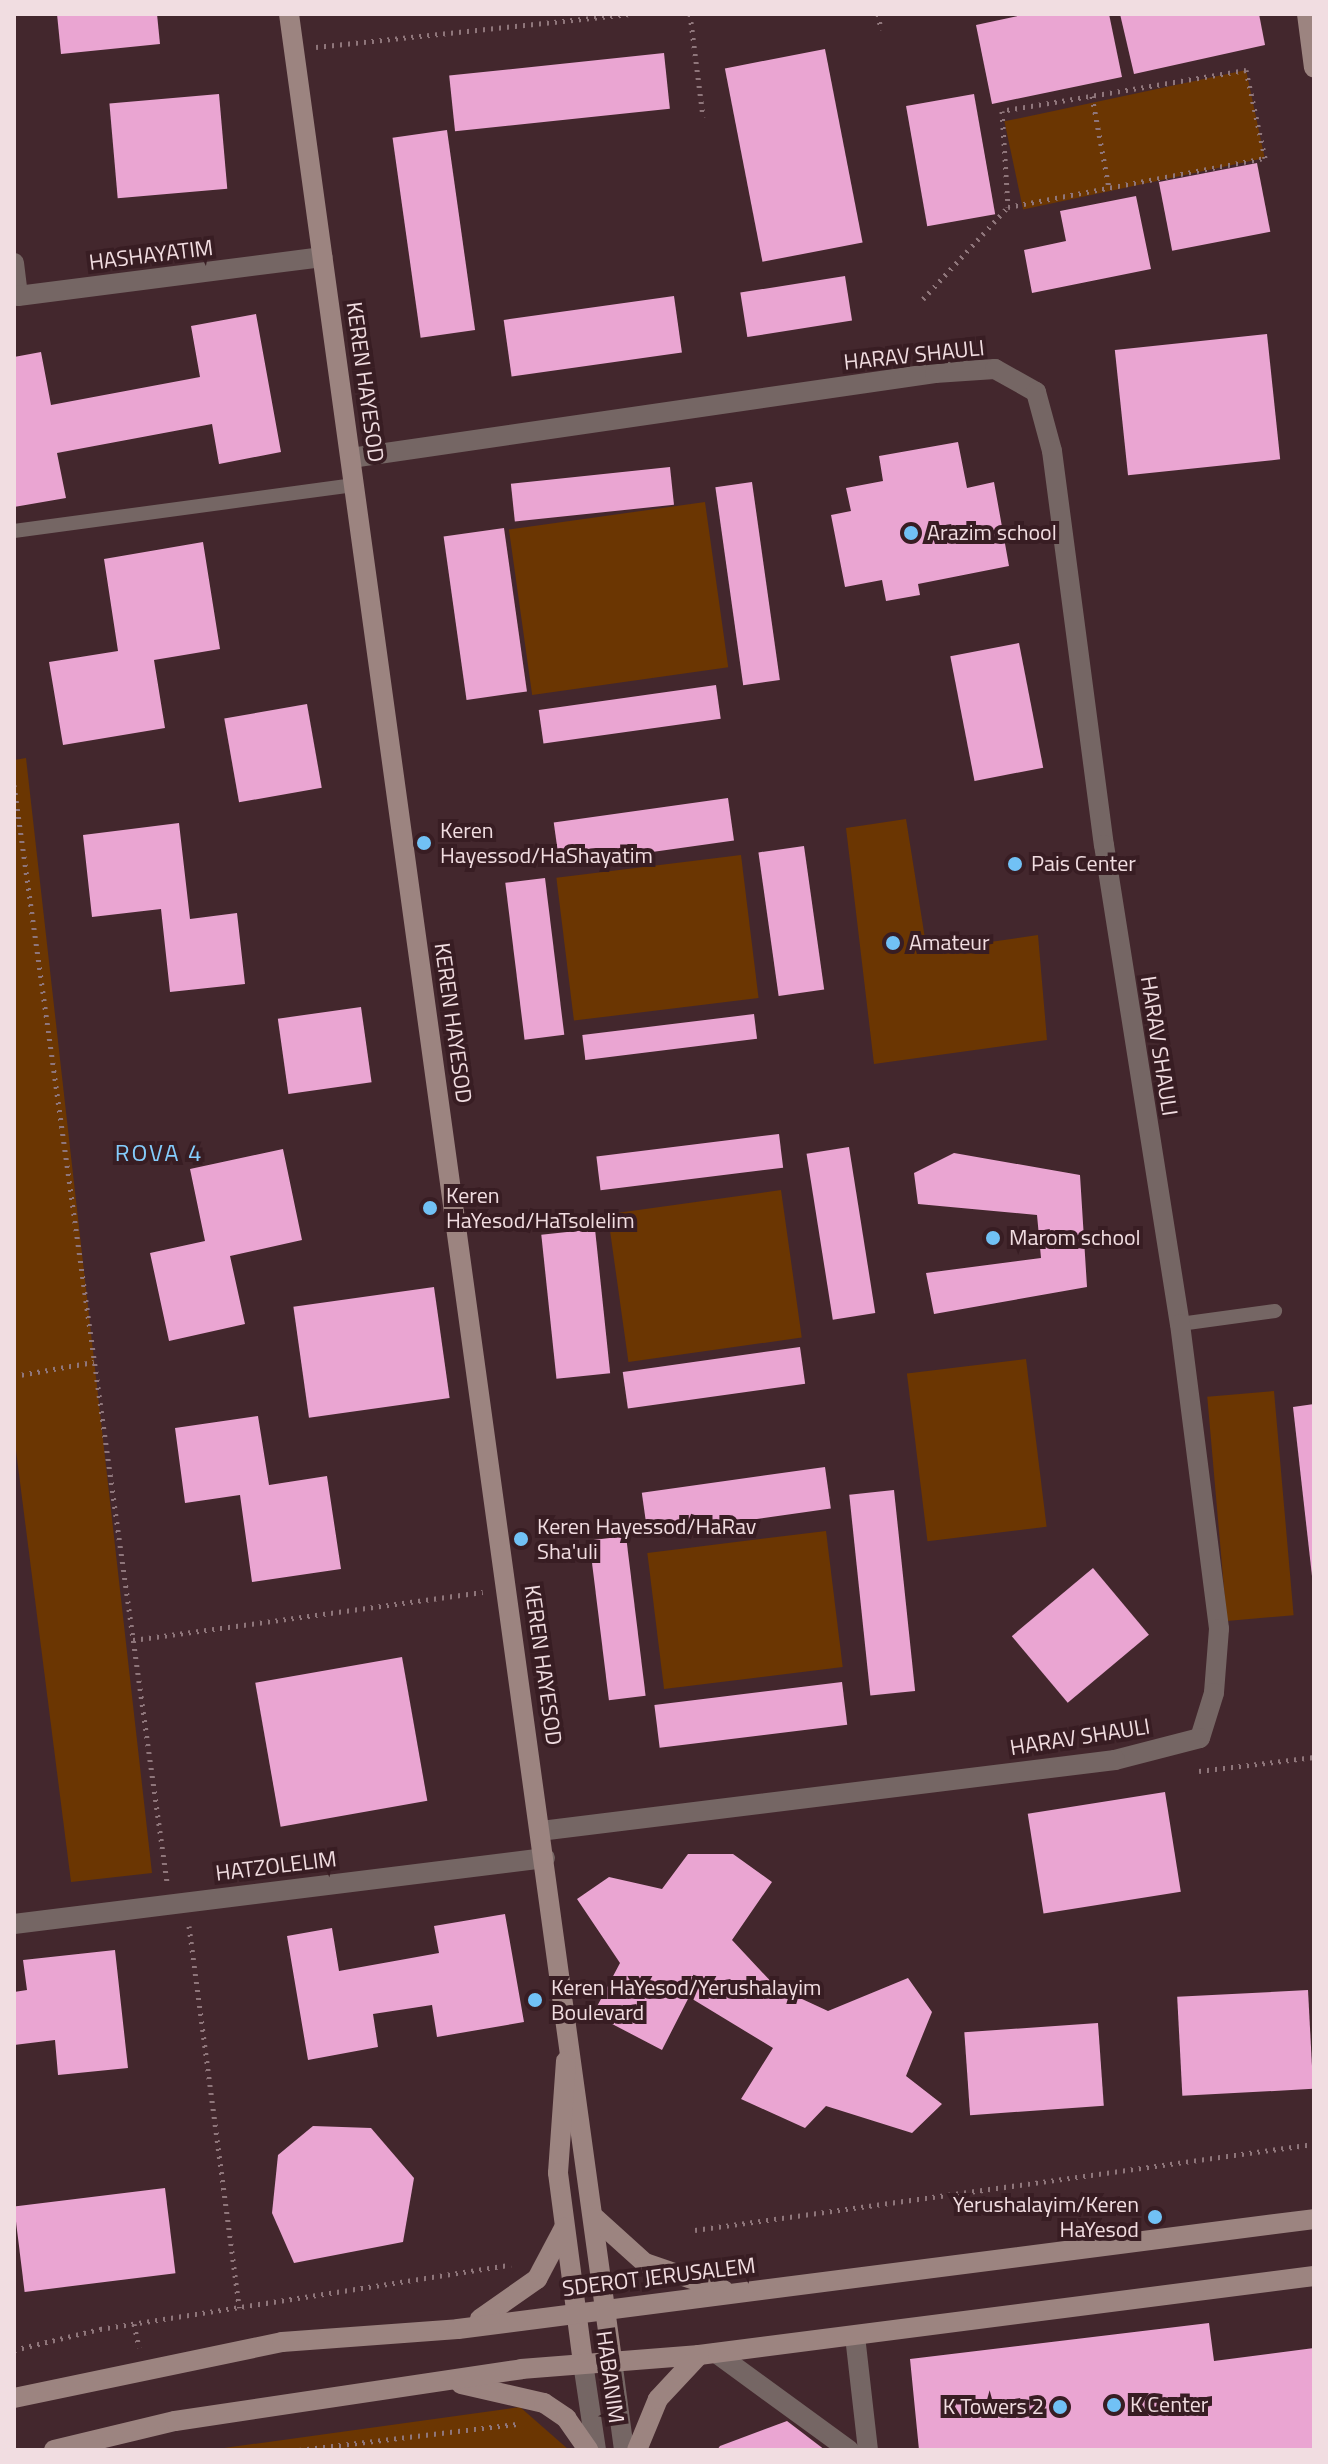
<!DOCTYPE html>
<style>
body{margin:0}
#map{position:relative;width:1328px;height:2464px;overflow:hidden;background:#43272d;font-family:"Titillium Web",sans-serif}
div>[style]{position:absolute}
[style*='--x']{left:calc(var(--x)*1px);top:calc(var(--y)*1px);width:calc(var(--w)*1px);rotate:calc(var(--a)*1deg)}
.green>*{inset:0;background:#6b3602;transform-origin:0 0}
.building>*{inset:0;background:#eaa5d2;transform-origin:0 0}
.path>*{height:5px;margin-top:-2.5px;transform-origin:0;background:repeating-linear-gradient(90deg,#8f767b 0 2px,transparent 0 8px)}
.lane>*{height:14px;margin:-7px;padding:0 7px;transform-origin:7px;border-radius:7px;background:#756664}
.street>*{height:20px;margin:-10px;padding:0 10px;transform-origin:10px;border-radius:10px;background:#756664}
.secondary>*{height:20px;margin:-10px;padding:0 10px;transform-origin:10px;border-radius:10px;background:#9c8480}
.dots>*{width:22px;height:22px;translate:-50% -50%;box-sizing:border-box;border:4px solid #381d23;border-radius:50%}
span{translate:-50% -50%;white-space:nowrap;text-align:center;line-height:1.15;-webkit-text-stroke:8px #381d23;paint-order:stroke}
.street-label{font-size:22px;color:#f1dde1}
.poi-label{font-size:22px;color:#f1dde1}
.left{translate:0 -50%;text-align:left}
.right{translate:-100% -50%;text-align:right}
.neighbourhood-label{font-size:24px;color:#84cdfd;letter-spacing:2px}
.frame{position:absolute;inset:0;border:16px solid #f1dde1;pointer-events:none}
</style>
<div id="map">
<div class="green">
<i style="left:1246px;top:70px;width:90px;height:247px;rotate:78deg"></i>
<i style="left:705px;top:502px;width:167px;height:198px;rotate:82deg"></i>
<i style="clip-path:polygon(26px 758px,152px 1873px,71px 1882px,14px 1435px,14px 760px)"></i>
<i style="clip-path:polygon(906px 819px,927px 951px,1038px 935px,1047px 1040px,874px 1064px,846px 828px)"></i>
<i style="left:741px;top:855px;width:144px;height:186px;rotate:83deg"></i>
<i style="left:781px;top:1190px;width:149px;height:175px;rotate:82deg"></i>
<i style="left:1026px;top:1359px;width:169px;height:120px;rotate:83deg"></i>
<i style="left:1274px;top:1391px;width:225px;height:67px;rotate:85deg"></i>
<i style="left:826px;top:1531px;width:137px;height:180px;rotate:83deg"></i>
<i style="clip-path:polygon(520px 2407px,569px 2450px,210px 2450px)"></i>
</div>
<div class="building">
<i style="clip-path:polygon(57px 14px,157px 14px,160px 44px,61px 54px)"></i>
<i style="clip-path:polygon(1027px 14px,1109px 14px,1122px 77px,992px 104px,976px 25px)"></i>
<i style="clip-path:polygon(1120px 14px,1259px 14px,1265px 45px,1134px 74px)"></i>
<i style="left:825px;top:49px;width:197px;height:102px;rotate:79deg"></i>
<i style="left:664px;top:53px;width:56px;height:216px;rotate:84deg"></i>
<i style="left:219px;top:94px;width:95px;height:110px;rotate:85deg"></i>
<i style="left:974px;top:94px;width:122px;height:69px;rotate:80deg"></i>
<i style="left:447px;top:130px;width:202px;height:55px;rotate:82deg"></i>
<i style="left:1257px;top:163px;width:70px;height:100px;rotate:79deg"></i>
<i style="clip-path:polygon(1136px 196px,1151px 269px,1032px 293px,1024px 250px,1066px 241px,1060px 211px)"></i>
<i style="left:845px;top:276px;width:45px;height:106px;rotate:81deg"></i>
<i style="left:674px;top:296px;width:57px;height:172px;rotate:82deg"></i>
<i style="clip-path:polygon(256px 314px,281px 452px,219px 464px,212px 424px,57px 453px,66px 498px,14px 507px,14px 357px,41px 352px,51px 405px,200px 377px,191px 326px)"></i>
<i style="left:1267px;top:334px;width:126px;height:153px;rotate:84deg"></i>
<i style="clip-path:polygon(958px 442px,967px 488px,994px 482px,1009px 566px,918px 584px,920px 595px,886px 601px,882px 580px,845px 587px,831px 515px,851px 511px,846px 488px,883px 481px,879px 456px)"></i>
<i style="left:670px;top:467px;width:38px;height:160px;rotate:84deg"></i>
<i style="left:752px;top:482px;width:200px;height:37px;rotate:82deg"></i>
<i style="left:504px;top:528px;width:165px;height:61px;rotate:82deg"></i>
<i style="clip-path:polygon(203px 542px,220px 649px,154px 660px,165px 728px,63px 745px,49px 662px,118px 651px,104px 559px)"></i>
<i style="left:1019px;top:643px;width:127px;height:70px;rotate:79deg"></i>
<i style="left:716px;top:685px;width:34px;height:179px;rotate:82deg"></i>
<i style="left:307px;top:704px;width:85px;height:84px;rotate:80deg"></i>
<i style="left:728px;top:798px;width:43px;height:176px;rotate:82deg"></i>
<i style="clip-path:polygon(179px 823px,190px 919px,237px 913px,245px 984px,170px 992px,161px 909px,92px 917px,83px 835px)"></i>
<i style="left:804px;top:846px;width:145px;height:46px;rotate:82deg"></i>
<i style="left:545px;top:878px;width:158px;height:40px;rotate:83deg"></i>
<i style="left:361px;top:1007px;width:76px;height:84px;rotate:82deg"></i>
<i style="left:754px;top:1014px;width:25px;height:173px;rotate:83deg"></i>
<i style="left:779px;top:1134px;width:34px;height:184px;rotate:83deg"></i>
<i style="left:849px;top:1147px;width:168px;height:43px;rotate:81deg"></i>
<i style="clip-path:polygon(283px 1149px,302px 1240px,230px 1256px,245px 1324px,169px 1341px,150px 1253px,205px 1241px,190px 1169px)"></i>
<i style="clip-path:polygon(954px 1153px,1080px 1175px,1087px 1287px,934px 1314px,926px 1273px,1041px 1258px,1037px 1215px,918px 1204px,914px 1173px)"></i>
<i style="left:595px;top:1229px;width:145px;height:54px;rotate:84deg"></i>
<i style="left:434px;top:1287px;width:112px;height:142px;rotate:82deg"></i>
<i style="left:800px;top:1347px;width:37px;height:179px;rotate:82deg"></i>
<i style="clip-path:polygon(1314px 1404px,1314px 1576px,1312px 1576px,1293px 1407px)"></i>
<i style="clip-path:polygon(258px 1416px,269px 1485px,327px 1476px,341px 1569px,252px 1582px,240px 1495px,185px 1503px,175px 1428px)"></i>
<i style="left:825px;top:1467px;width:42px;height:185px;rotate:82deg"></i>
<i style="left:894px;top:1490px;width:202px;height:45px;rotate:84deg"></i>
<i style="left:626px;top:1536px;width:161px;height:37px;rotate:83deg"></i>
<i style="left:1093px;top:1568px;width:87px;height:106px;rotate:50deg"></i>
<i style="left:402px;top:1657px;width:146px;height:149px;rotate:80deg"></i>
<i style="left:842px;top:1682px;width:43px;height:189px;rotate:83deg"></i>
<i style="left:1165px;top:1792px;width:101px;height:139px;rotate:81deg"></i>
<i style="clip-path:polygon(688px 1854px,733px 1854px,772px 1882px,732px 1940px,776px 1987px,828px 2011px,908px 1978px,932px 2012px,906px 2076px,942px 2104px,912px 2133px,826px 2106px,805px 2128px,741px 2099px,773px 2048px,689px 1997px,662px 2050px,593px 2014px,620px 1963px,577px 1899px,609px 1877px,662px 1889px)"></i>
<i style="clip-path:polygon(505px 1914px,524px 2022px,437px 2037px,432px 2005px,373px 2014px,378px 2047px,308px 2060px,287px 1936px,332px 1928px,339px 1971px,439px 1953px,434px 1926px)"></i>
<i style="clip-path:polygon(115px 1950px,128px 2068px,58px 2075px,55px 2040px,14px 2045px,14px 1992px,27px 1990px,23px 1960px)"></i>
<i style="left:1308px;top:1990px;width:99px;height:131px;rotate:87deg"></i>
<i style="left:1098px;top:2023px;width:83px;height:134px;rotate:86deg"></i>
<i style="clip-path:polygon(313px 2126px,371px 2128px,414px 2178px,403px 2242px,294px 2263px,272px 2213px,278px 2155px)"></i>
<i style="left:165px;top:2188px;width:86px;height:152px;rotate:83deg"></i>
<i style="clip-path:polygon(1209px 2323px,1214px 2361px,1314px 2348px,1314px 2450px,919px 2450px,910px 2359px)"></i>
<i style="clip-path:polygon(787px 2421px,825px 2450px,717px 2450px,720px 2446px)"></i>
</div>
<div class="path">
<i style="--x:690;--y:14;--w:104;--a:82.8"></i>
<i style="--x:878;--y:14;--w:16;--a:79"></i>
<i style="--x:316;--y:47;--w:316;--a:-6"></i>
<i style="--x:1092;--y:96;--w:94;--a:79.5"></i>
<i style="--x:923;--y:299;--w:125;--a:-47.3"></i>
<i style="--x:1008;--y:207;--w:262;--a:-10.8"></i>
<i style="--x:1265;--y:158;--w:90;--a:-102.2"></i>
<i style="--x:1246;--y:70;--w:247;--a:170.5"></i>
<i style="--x:1002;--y:111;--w:96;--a:86.4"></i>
<i style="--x:14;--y:785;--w:1108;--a:82.06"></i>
<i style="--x:14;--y:1376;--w:81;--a:-9.9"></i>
<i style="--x:133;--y:1640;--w:353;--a:-7.8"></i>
<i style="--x:1199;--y:1771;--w:116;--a:-6.9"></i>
<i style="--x:189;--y:1926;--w:385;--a:82.5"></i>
<i style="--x:695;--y:2230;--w:625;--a:-7.91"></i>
<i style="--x:134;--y:2324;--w:24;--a:78"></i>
<i style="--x:14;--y:2350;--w:89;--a:-13.7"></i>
<i style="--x:100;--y:2329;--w:416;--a:-8.9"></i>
<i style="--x:299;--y:2450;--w:220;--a:-6.8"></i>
</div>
<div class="lane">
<i style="--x:14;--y:531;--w:343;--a:-7.7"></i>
<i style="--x:1180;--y:1324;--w:96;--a:-7.8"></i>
</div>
<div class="street">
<i style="--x:14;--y:263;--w:33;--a:83"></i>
<i style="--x:18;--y:296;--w:307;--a:-7.3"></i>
<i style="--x:351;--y:458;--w:590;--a:-8.28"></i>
<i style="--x:935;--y:373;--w:60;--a:-3.8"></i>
<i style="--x:995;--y:369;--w:47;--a:29.3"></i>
<i style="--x:1036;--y:392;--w:61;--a:74.8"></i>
<i style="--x:1052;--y:451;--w:397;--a:82.5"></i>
<i style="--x:1104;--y:845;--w:485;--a:81"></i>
<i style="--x:1180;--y:1324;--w:307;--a:82.7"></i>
<i style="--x:1219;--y:1629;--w:64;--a:94.5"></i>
<i style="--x:1214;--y:1693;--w:47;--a:107.3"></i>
<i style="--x:1200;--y:1738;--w:88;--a:165.5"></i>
<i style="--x:1115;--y:1760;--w:578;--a:172.95"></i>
<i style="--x:14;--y:1924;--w:535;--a:-7.09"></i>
<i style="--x:855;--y:2336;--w:115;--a:83.5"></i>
<i style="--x:716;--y:2353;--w:165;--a:36.1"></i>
<i style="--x:612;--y:2360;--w:91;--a:82.4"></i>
<i style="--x:583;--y:2363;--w:88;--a:81.5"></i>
</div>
<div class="secondary">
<i style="--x:289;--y:14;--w:2368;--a:82.16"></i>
<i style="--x:1307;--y:14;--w:54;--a:82.6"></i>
<i style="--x:566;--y:2061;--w:112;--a:94.1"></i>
<i style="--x:558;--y:2173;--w:192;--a:82.5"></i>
<i style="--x:595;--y:2218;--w:67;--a:42"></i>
<i style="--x:645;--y:2263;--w:83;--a:18.9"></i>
<i style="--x:480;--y:2319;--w:70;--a:-35.1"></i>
<i style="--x:537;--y:2279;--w:58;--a:-62.1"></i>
<i style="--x:461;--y:2384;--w:85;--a:12.9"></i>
<i style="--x:544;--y:2403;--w:27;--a:34"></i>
<i style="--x:566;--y:2418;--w:39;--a:55"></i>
<i style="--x:14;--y:2398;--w:274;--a:-11.8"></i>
<i style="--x:282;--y:2342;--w:176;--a:-4.2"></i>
<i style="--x:458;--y:2329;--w:863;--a:-7.32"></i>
<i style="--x:54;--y:2450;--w:124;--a:-13.5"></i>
<i style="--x:175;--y:2421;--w:350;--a:-8.5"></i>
<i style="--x:521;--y:2369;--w:179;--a:-4.5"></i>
<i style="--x:699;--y:2355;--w:620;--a:-7.32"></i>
<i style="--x:637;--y:2450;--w:55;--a:-67.6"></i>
<i style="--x:658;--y:2399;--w:60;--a:-47"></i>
</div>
<div class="dots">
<i style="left:911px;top:533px;background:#71c1f5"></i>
<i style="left:424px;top:843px;background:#71c1f5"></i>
<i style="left:1015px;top:864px;background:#71c1f5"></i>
<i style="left:893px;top:943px;background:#71c1f5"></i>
<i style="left:430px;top:1208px;background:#71c1f5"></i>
<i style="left:993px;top:1238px;background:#71c1f5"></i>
<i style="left:521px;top:1539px;background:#71c1f5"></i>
<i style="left:535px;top:2000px;background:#71c1f5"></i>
<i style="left:1155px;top:2217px;background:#71c1f5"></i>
<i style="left:1114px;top:2405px;background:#71c1f5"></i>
<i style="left:1060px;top:2407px;background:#71c1f5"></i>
</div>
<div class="street-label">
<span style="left:151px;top:255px;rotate:-7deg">HASHAYATIM</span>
<span style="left:914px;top:355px;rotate:-6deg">HARAV SHAULI</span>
<span style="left:365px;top:382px;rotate:82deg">KEREN HAYESOD</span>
<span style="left:453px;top:1023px;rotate:82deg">KEREN HAYESOD</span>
<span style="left:1159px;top:1046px;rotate:81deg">HARAV SHAULI</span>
<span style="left:543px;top:1665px;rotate:82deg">KEREN HAYESOD</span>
<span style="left:1080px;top:1737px;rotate:-9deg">HARAV SHAULI</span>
<span style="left:276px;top:1866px;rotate:-7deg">HATZOLELIM</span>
<span style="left:659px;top:2277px;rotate:-7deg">SDEROT JERUSALEM</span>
<span style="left:610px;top:2377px;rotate:82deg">HABANIM</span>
</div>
<div class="poi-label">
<span class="left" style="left:927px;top:533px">Arazim school</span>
<span class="left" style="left:440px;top:843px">Keren<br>Hayessod/HaShayatim</span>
<span class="left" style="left:1031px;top:864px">Pais Center</span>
<span class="left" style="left:909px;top:943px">Amateur</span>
<span class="left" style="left:446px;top:1208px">Keren<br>HaYesod/HaTsolelim</span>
<span class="left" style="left:1009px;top:1238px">Marom school</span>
<span class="left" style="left:537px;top:1539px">Keren Hayessod/HaRav<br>Sha'uli</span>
<span class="left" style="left:551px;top:2000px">Keren HaYesod/Yerushalayim<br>Boulevard</span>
<span class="right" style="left:1139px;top:2217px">Yerushalayim/Keren<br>HaYesod</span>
<span class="left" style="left:1130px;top:2405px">K Center</span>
<span class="right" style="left:1044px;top:2407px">K Towers 2</span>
</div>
<div class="neighbourhood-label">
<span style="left:159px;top:1153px">ROVA 4</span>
</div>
<div class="frame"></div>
</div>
